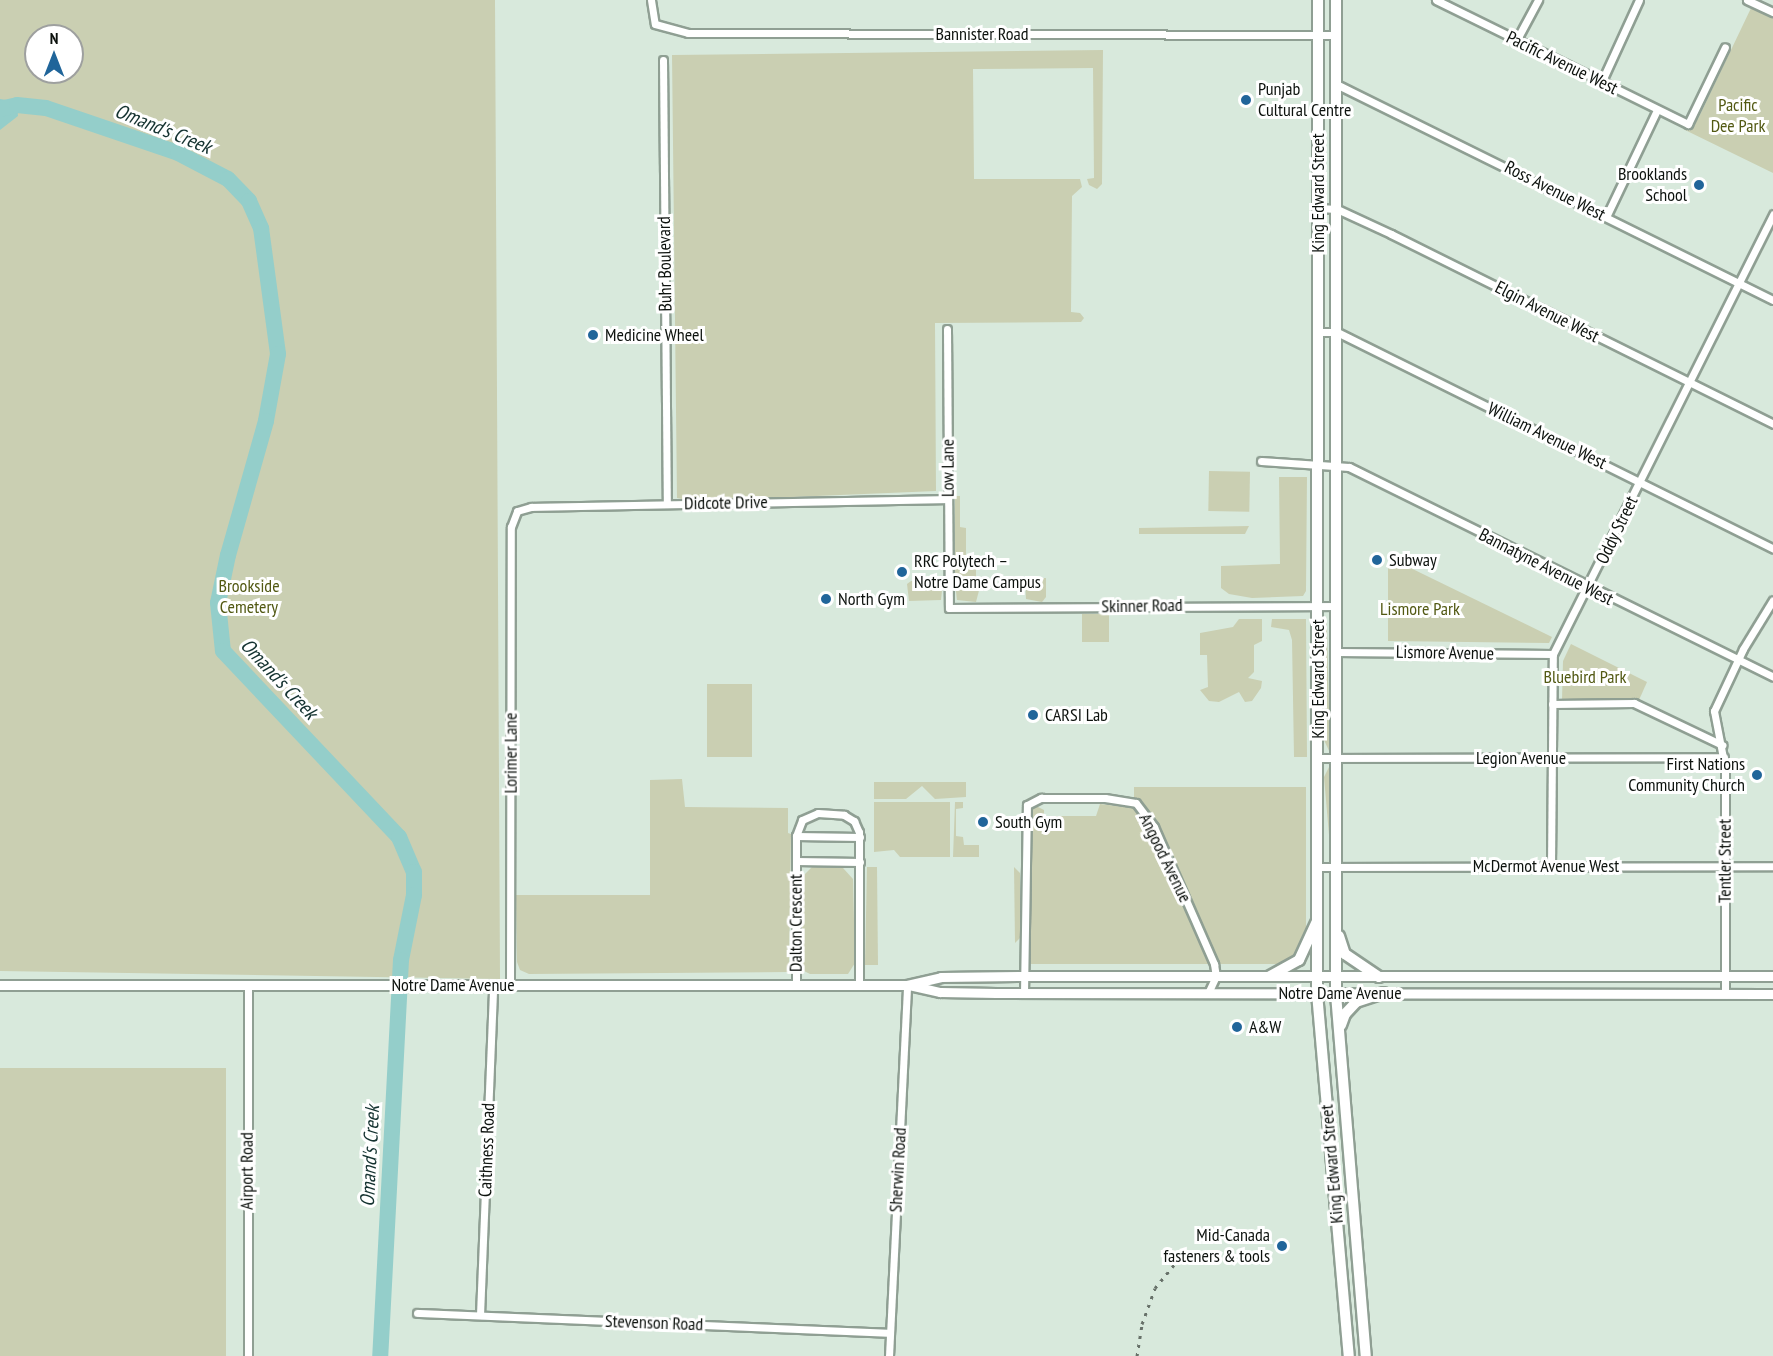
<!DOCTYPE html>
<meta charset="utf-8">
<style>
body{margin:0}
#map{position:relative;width:1773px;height:1356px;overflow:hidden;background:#d8e9dc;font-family:"PT Sans Narrow",sans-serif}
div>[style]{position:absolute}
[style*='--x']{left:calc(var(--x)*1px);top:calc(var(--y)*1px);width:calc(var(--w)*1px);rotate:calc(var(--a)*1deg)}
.green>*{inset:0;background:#cacfb2;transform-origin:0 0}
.water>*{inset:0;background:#94ceca}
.river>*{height:16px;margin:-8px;padding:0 8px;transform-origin:8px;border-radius:8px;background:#94ceca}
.roads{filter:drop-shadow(2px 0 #8f9f93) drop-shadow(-2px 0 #8f9f93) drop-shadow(0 2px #8f9f93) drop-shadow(0 -2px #8f9f93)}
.street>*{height:7px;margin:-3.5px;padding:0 3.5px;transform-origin:3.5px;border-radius:3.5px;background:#fff}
.secondary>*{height:9px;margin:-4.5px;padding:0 4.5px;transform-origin:4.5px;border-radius:4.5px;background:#fff}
.primary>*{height:10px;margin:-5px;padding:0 5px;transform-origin:5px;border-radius:5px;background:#fff}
.rail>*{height:3px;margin-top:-1.5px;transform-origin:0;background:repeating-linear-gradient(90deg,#677169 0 3px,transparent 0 9px)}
.dots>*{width:16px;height:16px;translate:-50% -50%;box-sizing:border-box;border:3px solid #fff;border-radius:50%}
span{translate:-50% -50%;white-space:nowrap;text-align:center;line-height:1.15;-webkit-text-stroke:6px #fff;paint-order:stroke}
.street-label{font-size:18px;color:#0d120e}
.poi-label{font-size:18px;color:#0d120e}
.left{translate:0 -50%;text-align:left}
.right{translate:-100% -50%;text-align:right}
.park-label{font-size:18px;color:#525913}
.water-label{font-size:20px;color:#143230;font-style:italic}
.north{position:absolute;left:24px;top:24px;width:60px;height:60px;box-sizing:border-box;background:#fff;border:2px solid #9ea09f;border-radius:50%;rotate:0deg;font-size:16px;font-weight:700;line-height:24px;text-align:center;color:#0d120e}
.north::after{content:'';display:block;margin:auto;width:21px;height:27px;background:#20659a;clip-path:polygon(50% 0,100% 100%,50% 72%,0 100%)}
</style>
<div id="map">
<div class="green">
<i style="clip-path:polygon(evenodd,0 0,495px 0,500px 979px,0 971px,0 0,36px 36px,72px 36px,72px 72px,36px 72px,36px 36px)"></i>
<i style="clip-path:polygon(1752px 6px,1773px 17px,1773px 173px,1683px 129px,1698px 119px)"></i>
<i style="clip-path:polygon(1103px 50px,1102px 184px,1097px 189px,1089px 185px,1087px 179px,1094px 178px,1093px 68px,973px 69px,974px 179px,1080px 179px,1082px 187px,1072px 196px,1071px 312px,1080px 313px,1084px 318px,1081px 322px,935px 323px,936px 491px,692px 501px,677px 498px,672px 55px)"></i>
<i style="left:1209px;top:471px;width:41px;height:40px;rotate:1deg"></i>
<i style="clip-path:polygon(1279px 477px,1307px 477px,1306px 591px,1303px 596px,1252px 598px,1229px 594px,1221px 588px,1221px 566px,1280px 564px)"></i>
<i style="clip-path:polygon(955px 496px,960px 496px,960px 527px,966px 528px,966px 566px,976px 566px,976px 578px,955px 578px)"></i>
<i style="clip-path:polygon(1249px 526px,1245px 534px,1139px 534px,1139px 528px)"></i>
<i style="clip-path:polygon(1388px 557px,1552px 637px,1549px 643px,1388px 641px)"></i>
<i style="clip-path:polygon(1025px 578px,1046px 578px,1046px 597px,1042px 602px,1026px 599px)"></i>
<i style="clip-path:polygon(911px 581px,943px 581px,941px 600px,909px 601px,907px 584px)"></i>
<i style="clip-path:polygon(955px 583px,981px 583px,976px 602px,957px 600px)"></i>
<i style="left:1082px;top:614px;width:27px;height:28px"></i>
<i style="clip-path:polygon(1239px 619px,1262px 619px,1262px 641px,1254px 645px,1254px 672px,1248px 678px,1262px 681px,1261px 688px,1252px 701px,1245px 702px,1239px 692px,1219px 702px,1209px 701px,1200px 690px,1208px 687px,1207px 655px,1200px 655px,1200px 633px,1233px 627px)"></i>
<i style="clip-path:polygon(1272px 619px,1306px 619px,1307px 757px,1294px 757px,1292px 640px,1289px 630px,1271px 627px)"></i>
<i style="clip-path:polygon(1324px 619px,1327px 625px,1330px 753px,1324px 740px)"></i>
<i style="clip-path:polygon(1571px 644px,1647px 682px,1639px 700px,1562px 700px,1563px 661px)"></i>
<i style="left:707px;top:684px;width:45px;height:73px"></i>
<i style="clip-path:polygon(1330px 765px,1332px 857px,1331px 858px,1324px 777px)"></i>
<i style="clip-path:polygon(682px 779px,685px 807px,788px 808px,788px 833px,791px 834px,789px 972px,529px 974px,520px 970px,517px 962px,516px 895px,650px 895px,650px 780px)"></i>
<i style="clip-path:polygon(874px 782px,966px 782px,966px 797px,935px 799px,922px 786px,906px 799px,874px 799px)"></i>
<i style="clip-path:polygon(1134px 787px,1306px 787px,1306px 956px,1298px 964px,1030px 964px,1030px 811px,1036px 806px,1044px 810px,1044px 816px,1096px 816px,1100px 804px,1134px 808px)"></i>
<i style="clip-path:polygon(874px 802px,950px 802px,950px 857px,900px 857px,894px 850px,874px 852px)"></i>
<i style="clip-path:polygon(955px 802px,963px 802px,963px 808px,956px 809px,956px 836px,963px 837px,964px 845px,979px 845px,979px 857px,953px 857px)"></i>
<i style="clip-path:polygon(812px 867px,843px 868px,853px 879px,855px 963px,848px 974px,810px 974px,802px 970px,801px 878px)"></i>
<i style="clip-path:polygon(867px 867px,877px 867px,878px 965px,865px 965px)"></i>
<i style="clip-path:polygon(1014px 867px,1020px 873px,1020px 938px,1015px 943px)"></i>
<i style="left:226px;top:1068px;width:288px;height:226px;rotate:90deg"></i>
</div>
<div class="water">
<i style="clip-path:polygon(0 99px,12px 101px,17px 105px,18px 116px,0 130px)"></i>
</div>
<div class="river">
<i style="--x:0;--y:109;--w:17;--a:-13"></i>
<i style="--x:17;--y:105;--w:29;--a:6"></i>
<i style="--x:46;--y:108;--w:139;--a:18.8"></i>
<i style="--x:178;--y:153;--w:56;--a:27.5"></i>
<i style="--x:228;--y:179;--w:30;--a:46"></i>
<i style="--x:249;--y:201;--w:30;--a:66"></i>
<i style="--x:261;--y:228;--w:127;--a:82.3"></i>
<i style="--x:278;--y:354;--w:68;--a:100.2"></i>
<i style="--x:266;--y:421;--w:139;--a:105.8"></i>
<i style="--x:228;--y:555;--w:49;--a:101.8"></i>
<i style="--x:218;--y:603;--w:48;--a:84.1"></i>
<i style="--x:223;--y:651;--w:256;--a:46.6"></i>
<i style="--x:399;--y:837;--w:38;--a:67"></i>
<i style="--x:414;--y:872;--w:23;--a:90"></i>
<i style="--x:414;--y:895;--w:66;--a:101.3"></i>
<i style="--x:401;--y:960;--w:397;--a:93"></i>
</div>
<div class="roads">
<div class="street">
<i style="--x:651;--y:0;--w:24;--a:81"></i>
<i style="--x:655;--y:24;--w:34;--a:15"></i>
<i style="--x:688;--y:33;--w:647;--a:0.18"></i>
<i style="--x:1436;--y:0;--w:281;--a:26.2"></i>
<i style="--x:1688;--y:124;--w:85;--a:-64.3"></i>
<i style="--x:1747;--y:0;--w:29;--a:25"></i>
<i style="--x:1516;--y:41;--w:47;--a:-61.8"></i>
<i style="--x:663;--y:60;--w:444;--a:89.5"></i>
<i style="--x:1601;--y:83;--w:91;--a:-65.4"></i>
<i style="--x:1336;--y:84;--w:487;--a:26.3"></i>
<i style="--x:1318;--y:208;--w:19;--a:3"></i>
<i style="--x:1337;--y:209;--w:60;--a:24.8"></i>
<i style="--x:1391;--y:234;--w:427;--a:26.4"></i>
<i style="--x:1606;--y:217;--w:119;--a:-64.5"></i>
<i style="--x:947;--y:329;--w:279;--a:89.6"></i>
<i style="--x:949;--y:608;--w:387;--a:-0.3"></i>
<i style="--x:1318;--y:332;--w:19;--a:0"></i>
<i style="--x:1337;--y:332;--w:487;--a:26.4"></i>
<i style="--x:1261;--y:461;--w:88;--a:3.9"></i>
<i style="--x:1349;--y:467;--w:473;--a:26.3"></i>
<i style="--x:1336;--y:652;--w:217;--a:0.5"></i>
<i style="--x:1552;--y:704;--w:82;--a:-0.7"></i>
<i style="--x:1634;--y:703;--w:98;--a:25.5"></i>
<i style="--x:1318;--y:758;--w:406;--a:-0.1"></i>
<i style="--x:796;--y:836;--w:64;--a:0.9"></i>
<i style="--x:796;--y:861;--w:64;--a:0.9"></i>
<i style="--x:1551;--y:866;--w:212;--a:-89.5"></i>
<i style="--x:1553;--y:654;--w:492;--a:-63.4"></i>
<i style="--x:1319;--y:867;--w:454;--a:-0.1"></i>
<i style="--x:248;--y:985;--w:371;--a:90"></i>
<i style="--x:510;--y:985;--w:458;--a:-89.9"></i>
<i style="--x:511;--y:527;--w:17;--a:-69"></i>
<i style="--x:517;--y:511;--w:15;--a:-16"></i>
<i style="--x:531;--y:507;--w:417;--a:-1.1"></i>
<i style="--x:796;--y:985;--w:149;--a:-90"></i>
<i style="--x:796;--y:836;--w:17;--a:-69"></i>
<i style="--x:802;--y:820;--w:17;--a:-24"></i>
<i style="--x:818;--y:813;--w:26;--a:4"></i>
<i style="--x:844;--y:815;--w:12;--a:31"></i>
<i style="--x:854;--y:821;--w:12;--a:66"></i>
<i style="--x:859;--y:832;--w:153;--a:90"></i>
<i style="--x:1024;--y:993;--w:188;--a:-89.1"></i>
<i style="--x:1027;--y:805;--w:16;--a:-27"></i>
<i style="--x:1041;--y:798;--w:64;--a:0"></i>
<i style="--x:1105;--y:798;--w:31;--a:9"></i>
<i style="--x:1136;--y:803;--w:30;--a:53"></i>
<i style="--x:1154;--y:827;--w:150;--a:66.3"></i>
<i style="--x:1214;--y:964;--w:12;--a:81"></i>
<i style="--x:1216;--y:976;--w:19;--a:115"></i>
<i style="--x:1725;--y:993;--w:225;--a:-90"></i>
<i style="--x:1725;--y:768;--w:58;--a:-100.9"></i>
<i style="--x:1714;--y:711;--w:68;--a:-64.9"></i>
<i style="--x:1743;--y:649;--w:57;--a:-58.5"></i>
<i style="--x:417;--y:1313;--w:473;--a:2.4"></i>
<i style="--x:480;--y:1315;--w:330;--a:-87.7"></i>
<i style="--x:889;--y:1356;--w:371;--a:-87.2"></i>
</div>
<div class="secondary">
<i style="--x:0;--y:985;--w:907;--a:0"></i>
<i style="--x:907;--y:985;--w:35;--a:-13"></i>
<i style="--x:941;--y:977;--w:83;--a:-0.7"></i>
<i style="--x:1024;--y:976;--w:749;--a:0"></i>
<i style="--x:909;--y:985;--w:32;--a:13"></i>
<i style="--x:940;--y:992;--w:56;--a:1"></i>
<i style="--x:996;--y:993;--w:777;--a:0.07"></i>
</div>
<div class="primary">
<i style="--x:1318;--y:0;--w:993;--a:90.06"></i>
<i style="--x:1317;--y:993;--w:364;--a:85"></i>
<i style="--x:1336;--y:0;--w:994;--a:90"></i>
<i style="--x:1336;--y:994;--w:363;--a:85.3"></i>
<i style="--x:1339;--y:936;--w:19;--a:72"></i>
<i style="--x:1345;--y:954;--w:41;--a:34.1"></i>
<i style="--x:1270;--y:976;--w:33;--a:-29"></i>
<i style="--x:1299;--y:960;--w:41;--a:-65.3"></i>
<i style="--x:1341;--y:1025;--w:12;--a:-70"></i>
<i style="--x:1345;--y:1014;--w:16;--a:-47"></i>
<i style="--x:1356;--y:1002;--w:29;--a:-18"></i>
</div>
</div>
<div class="rail">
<i style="--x:1137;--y:1356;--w:32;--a:-81"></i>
<i style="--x:1142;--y:1324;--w:38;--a:-70"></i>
<i style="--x:1155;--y:1288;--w:50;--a:-50.6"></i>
</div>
<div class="dots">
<i style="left:1246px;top:100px;background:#20659a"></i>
<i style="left:1699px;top:185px;background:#20659a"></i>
<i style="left:593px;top:335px;background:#20659a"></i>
<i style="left:1377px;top:560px;background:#20659a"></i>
<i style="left:902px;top:572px;background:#20659a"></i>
<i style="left:826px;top:599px;background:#20659a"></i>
<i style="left:1033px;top:715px;background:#20659a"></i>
<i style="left:1757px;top:775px;background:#20659a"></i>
<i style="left:983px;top:822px;background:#20659a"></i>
<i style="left:1237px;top:1027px;background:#20659a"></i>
<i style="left:1282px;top:1246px;background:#20659a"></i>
</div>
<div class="street-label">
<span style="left:982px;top:34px">Bannister Road</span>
<span style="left:1562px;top:63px;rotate:26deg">Pacific Avenue West</span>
<span style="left:1555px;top:191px;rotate:27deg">Ross Avenue West</span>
<span style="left:1318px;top:193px;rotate:-90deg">King Edward Street</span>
<span style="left:665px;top:264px;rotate:-91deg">Buhr Boulevard</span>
<span style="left:1547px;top:312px;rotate:27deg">Elgin Avenue West</span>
<span style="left:1547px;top:436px;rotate:26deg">William Avenue West</span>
<span style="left:948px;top:468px;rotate:-90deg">Low Lane</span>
<span style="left:726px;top:503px;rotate:-1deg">Didcote Drive</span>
<span style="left:1617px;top:530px;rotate:-64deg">Oddy Street</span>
<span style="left:1546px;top:567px;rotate:27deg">Bannatyne Avenue West</span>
<span style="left:1142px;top:606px;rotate:-1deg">Skinner Road</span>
<span style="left:1445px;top:653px;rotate:1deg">Lismore Avenue</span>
<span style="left:1318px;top:679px;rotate:-90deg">King Edward Street</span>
<span style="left:511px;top:753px;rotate:-90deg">Lorimer Lane</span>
<span style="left:1521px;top:758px">Legion Avenue</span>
<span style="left:1165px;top:858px;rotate:64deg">Angood Avenue</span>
<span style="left:1725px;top:861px;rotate:-90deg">Tentler Street</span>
<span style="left:1546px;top:866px">McDermot Avenue West</span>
<span style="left:796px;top:923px;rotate:-90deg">Dalton Crescent</span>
<span style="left:453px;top:985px">Notre Dame Avenue</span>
<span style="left:1340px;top:993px">Notre Dame Avenue</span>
<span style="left:487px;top:1150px;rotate:-88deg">Caithness Road</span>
<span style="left:1332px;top:1164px;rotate:-95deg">King Edward Street</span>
<span style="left:898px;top:1170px;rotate:-87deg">Sherwin Road</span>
<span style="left:247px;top:1171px;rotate:-90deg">Airport Road</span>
<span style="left:654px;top:1323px;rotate:2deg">Stevenson Road</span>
</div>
<div class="poi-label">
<span class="left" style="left:1258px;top:100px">Punjab<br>Cultural Centre</span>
<span class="right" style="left:1687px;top:185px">Brooklands<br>School</span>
<span class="left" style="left:605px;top:335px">Medicine Wheel</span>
<span class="left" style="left:1389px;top:560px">Subway</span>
<span class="left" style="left:914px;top:572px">RRC Polytech –<br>Notre Dame Campus</span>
<span class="left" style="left:838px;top:599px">North Gym</span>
<span class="left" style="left:1045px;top:715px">CARSI Lab</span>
<span class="right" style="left:1745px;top:775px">First Nations<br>Community Church</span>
<span class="left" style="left:995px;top:822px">South Gym</span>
<span class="left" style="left:1249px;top:1027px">A&amp;W</span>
<span class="right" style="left:1270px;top:1246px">Mid-Canada<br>fasteners &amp; tools</span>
</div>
<div class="park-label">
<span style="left:1738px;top:116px">Pacific<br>Dee Park</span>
<span style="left:249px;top:597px">Brookside<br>Cemetery</span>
<span style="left:1420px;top:609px">Lismore Park</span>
<span style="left:1585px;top:677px">Bluebird Park</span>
</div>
<div class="water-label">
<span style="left:163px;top:129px;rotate:22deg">Omand's Creek</span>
<span style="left:279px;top:679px;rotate:47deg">Omand's Creek</span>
<span style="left:370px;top:1156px;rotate:-87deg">Omand's Creek</span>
</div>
<div class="north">N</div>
</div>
